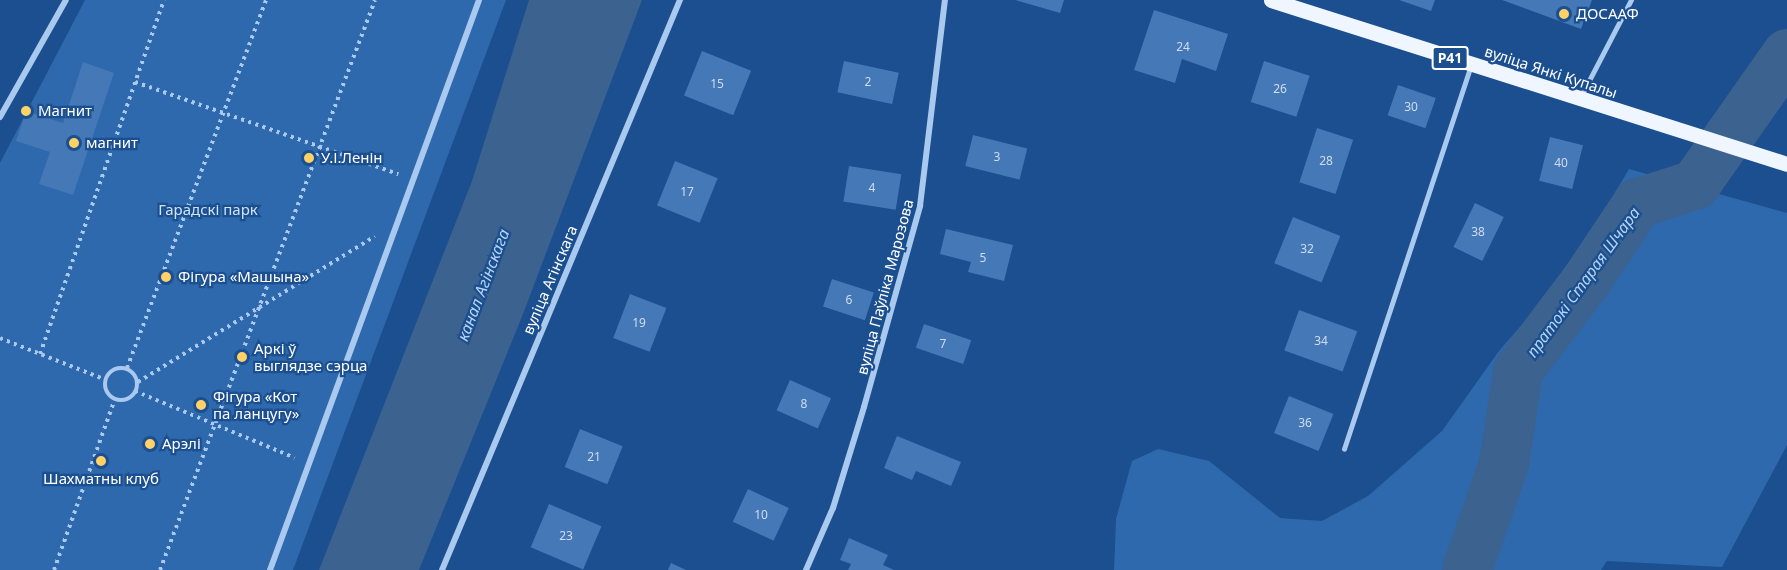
<!DOCTYPE html>
<meta charset="utf-8">
<style>
body{margin:0}
#map{position:relative;width:1787px;height:570px;overflow:hidden;background:#1b4f8f;font-family:"Noto Sans",sans-serif}
div>[style]{position:absolute}
[style*='--x']{left:calc(var(--x)*1px);top:calc(var(--y)*1px);width:calc(var(--w)*1px);rotate:calc(var(--a)*1deg)}
.green>*{inset:0;background:#2e69ad}
.water>*{inset:0;background:#3c6290}
.river>*{height:50px;margin:-25px;padding:0 25px;transform-origin:25px;border-radius:25px;background:#3c6290}
.building>*{inset:0;background:#4478b7;transform-origin:0 0}
.path>*{height:4px;margin-top:-2px;transform-origin:0;background:repeating-linear-gradient(90deg,#a9c9ee 0 3px,transparent 0 7.5px)}
.path>.ring{margin:-2px;padding:0;box-sizing:content-box;background:none;border:4px solid #a9c9ee;border-radius:50%}
.lane>*{height:4.5px;margin:-2.25px;padding:0 2.25px;transform-origin:2.25px;border-radius:2.25px;background:#a9c9ee}
.street>*{height:6px;margin:-3px;padding:0 3px;transform-origin:3px;border-radius:3px;background:#a9c9ee}
.primary>*{height:15px;margin:-7.5px;padding:0 7.5px;transform-origin:7.5px;border-radius:7.5px;background:#f0f6ff}
.dots>*{width:16px;height:16px;translate:-50% -50%;box-sizing:border-box;border:3px solid #1b4f8f;border-radius:50%}
span{translate:-50% -50%;white-space:nowrap;text-align:center;line-height:1.15;-webkit-text-stroke:4.5px #1b4f8f;paint-order:stroke}
.number-label{font-size:12px;color:#d0dded}
.number-label span{-webkit-text-stroke-width:0}
.shield-label span{padding:2px 4px;background:#1b4f8f;border:2px solid;border-radius:4px;-webkit-text-stroke-width:0}
.shield-label{font-size:14px;color:#fff;font-weight:700}
.poi-label{font-size:15px;color:#fff}
.left{translate:0 -50%;text-align:left}
.street-label{font-size:15px;color:#fff}
.park-label{font-size:15px;color:#cfe3fa}
.water-label{font-size:16px;color:#b5d3f5;font-style:italic}
</style>
<div id="map">
<div class="green">
<i style="clip-path:polygon(85px 0,506px 0,293px 570px,0 570px,0 163px)"></i>
<i style="clip-path:polygon(1629px 169px,1787px 213px,1787px 445px,1722px 567px,1607px 561px,1601px 570px,1114px 570px,1116px 519px,1132px 461px,1158px 449px,1209px 461px,1280px 518px,1322px 521px,1368px 496px,1442px 431px,1499px 351px,1568px 272px)"></i>
</div>
<div class="water">
<i style="clip-path:polygon(529px 0,642px 0,523px 314px,419px 570px,319px 570px,472px 181px)"></i>
</div>
<div class="river">
<i style="--x:1467;--y:570;--w:113;--a:-70.9"></i>
<i style="--x:1504;--y:463;--w:93;--a:-81.3"></i>
<i style="--x:1518;--y:371;--w:113;--a:-52.9"></i>
<i style="--x:1586;--y:281;--w:94;--a:-56.3"></i>
<i style="--x:1638;--y:203;--w:60;--a:-17.5"></i>
<i style="--x:1695;--y:185;--w:160;--a:-54.9"></i>
</div>
<div class="building">
<i style="clip-path:polygon(1015px 0,1064px 0,1060px 13px)"></i>
<i style="clip-path:polygon(1399px 0,1435px 0,1431px 11px)"></i>
<i style="clip-path:polygon(1502px 0,1592px 0,1581px 29px)"></i>
<i style="clip-path:polygon(1154px 10px,1228px 34px,1216px 71px,1182px 59px,1175px 83px,1134px 70px)"></i>
<i style="left:702px;top:51px;width:53px;height:48px;rotate:22deg"></i>
<i style="left:844px;top:61px;width:56px;height:32px;rotate:12deg"></i>
<i style="left:1264px;top:61px;width:48px;height:43px;rotate:18deg"></i>
<i style="clip-path:polygon(83px 62px,114px 73px,73px 195px,39px 184px,50px 152px,16px 141px,26px 111px,63px 123px)"></i>
<i style="left:1398px;top:85px;width:40px;height:32px;rotate:19deg"></i>
<i style="left:1317px;top:128px;width:38px;height:57px;rotate:18deg"></i>
<i style="left:973px;top:135px;width:56px;height:32px;rotate:14deg"></i>
<i style="left:1550px;top:137px;width:34px;height:45px;rotate:14deg"></i>
<i style="left:675px;top:161px;width:46px;height:48px;rotate:22deg"></i>
<i style="left:849px;top:166px;width:53px;height:36px;rotate:9deg"></i>
<i style="left:1475px;top:203px;width:32px;height:49px;rotate:26deg"></i>
<i style="left:1293px;top:217px;width:51px;height:50px;rotate:22deg"></i>
<i style="clip-path:polygon(946px 229px,1013px 245px,1004px 281px,968px 272px,971px 262px,940px 254px)"></i>
<i style="left:832px;top:279px;width:44px;height:29px;rotate:18deg"></i>
<i style="left:630px;top:294px;width:39px;height:47px;rotate:21deg"></i>
<i style="left:1299px;top:310px;width:62px;height:43px;rotate:20deg"></i>
<i style="left:924px;top:324px;width:50px;height:25px;rotate:19deg"></i>
<i style="left:790px;top:380px;width:45px;height:33px;rotate:24deg"></i>
<i style="left:1289px;top:396px;width:48px;height:40px;rotate:22deg"></i>
<i style="left:580px;top:429px;width:46px;height:41px;rotate:22deg"></i>
<i style="clip-path:polygon(897px 436px,961px 462px,951px 486px,916px 471px,912px 480px,884px 468px)"></i>
<i style="left:748px;top:489px;width:45px;height:36px;rotate:25deg"></i>
<i style="left:549px;top:504px;width:57px;height:47px;rotate:23deg"></i>
<i style="clip-path:polygon(849px 538px,888px 555px,883px 565px,894px 570px,848px 570px,851px 564px,840px 560px)"></i>
<i style="clip-path:polygon(671px 563px,686px 570px,668px 570px)"></i>
</div>
<div class="path">
<i style="--x:135;--y:82;--w:279;--a:19.3"></i>
<i style="--x:0;--y:338;--w:114;--a:21.6"></i>
<i style="--x:40;--y:354;--w:375;--a:-70.7"></i>
<i class="ring" style="left:105px;top:368px;width:28px;height:28px"></i>
<i style="--x:127;--y:368;--w:393;--a:-69.3"></i>
<i style="--x:138;--y:382;--w:278;--a:-31.6"></i>
<i style="--x:135;--y:391;--w:173;--a:22.7"></i>
<i style="--x:54;--y:570;--w:182;--a:-70.4"></i>
<i style="--x:160;--y:570;--w:609;--a:-69.33"></i>
</div>
<div class="lane">
<i style="--x:1581;--y:96;--w:108;--a:-62.5"></i>
<i style="--x:1344;--y:449;--w:402;--a:-71.7"></i>
</div>
<div class="street">
<i style="--x:0;--y:117;--w:134;--a:-60.6"></i>
<i style="--x:270;--y:570;--w:607;--a:-69.86"></i>
<i style="--x:442;--y:570;--w:618;--a:-67.34"></i>
<i style="--x:806;--y:570;--w:68;--a:-66.5"></i>
<i style="--x:833;--y:508;--w:106;--a:-72.9"></i>
<i style="--x:864;--y:407;--w:209;--a:-74.4"></i>
<i style="--x:920;--y:206;--w:208;--a:-83.1"></i>
</div>
<div class="primary">
<i style="--x:1271;--y:0;--w:541;--a:17.63"></i>
</div>
<div class="dots">
<i style="left:1564px;top:14px;background:#ffd166"></i>
<i style="left:26px;top:111px;background:#ffd166"></i>
<i style="left:74px;top:143px;background:#ffd166"></i>
<i style="left:309px;top:158px;background:#ffd166"></i>
<i style="left:166px;top:277px;background:#ffd166"></i>
<i style="left:242px;top:357px;background:#ffd166"></i>
<i style="left:201px;top:405px;background:#ffd166"></i>
<i style="left:150px;top:444px;background:#ffd166"></i>
<i style="left:101px;top:461px;background:#ffd166"></i>
</div>
<div class="number-label">
<span style="left:1183px;top:47px">24</span>
<span style="left:868px;top:82px">2</span>
<span style="left:717px;top:84px">15</span>
<span style="left:1280px;top:89px">26</span>
<span style="left:1411px;top:107px">30</span>
<span style="left:997px;top:157px">3</span>
<span style="left:1326px;top:161px">28</span>
<span style="left:1561px;top:163px">40</span>
<span style="left:872px;top:188px">4</span>
<span style="left:687px;top:192px">17</span>
<span style="left:1478px;top:232px">38</span>
<span style="left:1307px;top:249px">32</span>
<span style="left:983px;top:258px">5</span>
<span style="left:849px;top:300px">6</span>
<span style="left:639px;top:323px">19</span>
<span style="left:1321px;top:341px">34</span>
<span style="left:943px;top:344px">7</span>
<span style="left:804px;top:404px">8</span>
<span style="left:1305px;top:423px">36</span>
<span style="left:594px;top:457px">21</span>
<span style="left:761px;top:515px">10</span>
<span style="left:566px;top:536px">23</span>
</div>
<div class="shield-label">
<span style="left:1450px;top:58px">Р41</span>
</div>
<div class="poi-label">
<span class="left" style="left:1576px;top:14px">ДОСААФ</span>
<span class="left" style="left:38px;top:111px">Магнит</span>
<span class="left" style="left:86px;top:143px">магнит</span>
<span class="left" style="left:321px;top:158px">У.І.Ленін</span>
<span class="left" style="left:178px;top:277px">Фігура «Машына»</span>
<span class="left" style="left:254px;top:357px">Аркі ў<br>выглядзе сэрца</span>
<span class="left" style="left:213px;top:405px">Фігура «Кот<br>па ланцугу»</span>
<span class="left" style="left:162px;top:444px">Арэлі</span>
<span style="left:101px;top:479px">Шахматны клуб</span>
</div>
<div class="street-label">
<span style="left:1551px;top:72px;rotate:18deg">вуліца Янкі Купалы</span>
<span style="left:550px;top:280px;rotate:-67deg">вуліца Агінскага</span>
<span style="left:885px;top:287px;rotate:-75deg">вуліца Паўліка Марозова</span>
</div>
<div class="park-label">
<span style="left:208px;top:210px">Гарадскі парк</span>
</div>
<div class="water-label">
<span style="left:1583px;top:282px;rotate:-54deg">пратокі Старая Шчара</span>
<span style="left:483px;top:285px;rotate:-69deg">канал Агінскага</span>
</div>
</div>
